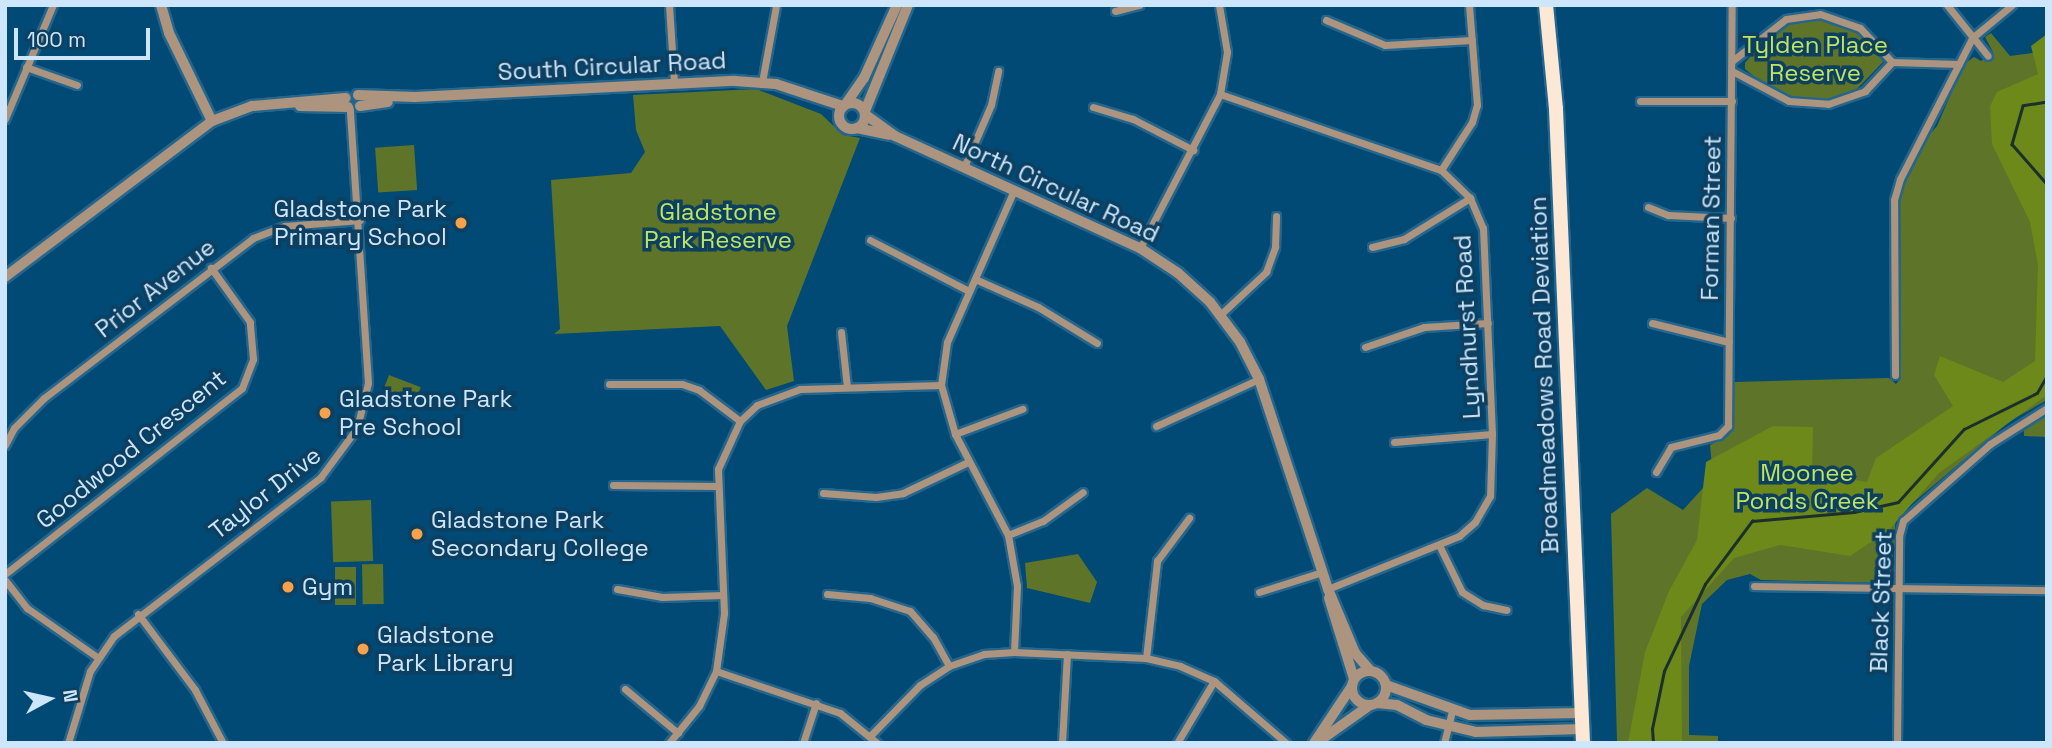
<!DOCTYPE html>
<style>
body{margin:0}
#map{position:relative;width:2052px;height:748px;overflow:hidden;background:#004a75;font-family:"Space Grotesk",sans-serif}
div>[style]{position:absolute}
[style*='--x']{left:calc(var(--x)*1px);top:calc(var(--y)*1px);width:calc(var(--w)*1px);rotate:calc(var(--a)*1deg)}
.green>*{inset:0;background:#5e7429;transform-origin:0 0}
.forest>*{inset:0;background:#6c891a}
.stream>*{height:2.5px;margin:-1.25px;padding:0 1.25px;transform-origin:1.25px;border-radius:1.25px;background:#1b2f2c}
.roads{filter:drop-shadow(2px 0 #25668d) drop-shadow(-2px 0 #25668d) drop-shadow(0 2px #25668d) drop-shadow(0 -2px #25668d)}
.minor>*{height:7px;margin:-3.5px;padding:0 3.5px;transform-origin:3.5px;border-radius:3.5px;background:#ad947e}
.tertiary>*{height:10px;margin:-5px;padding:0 5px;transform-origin:5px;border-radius:5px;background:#ad947e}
.tertiary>.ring{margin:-5px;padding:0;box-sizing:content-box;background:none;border:10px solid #ad947e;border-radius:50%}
.primary>*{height:14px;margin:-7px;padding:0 7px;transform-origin:7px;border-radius:7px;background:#fde8d6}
.dots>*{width:19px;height:19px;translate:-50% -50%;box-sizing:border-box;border:4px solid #0d3f60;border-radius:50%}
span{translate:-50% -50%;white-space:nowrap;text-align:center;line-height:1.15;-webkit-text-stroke:7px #0d3f60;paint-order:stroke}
.park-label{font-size:24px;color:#bee561}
.street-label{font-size:24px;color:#cde6fb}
.poi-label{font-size:24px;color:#cde6fb}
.right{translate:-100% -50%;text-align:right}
.left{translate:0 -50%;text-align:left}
.frame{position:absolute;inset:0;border:7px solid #cde6fb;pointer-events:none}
.north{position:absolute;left:14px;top:664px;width:70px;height:70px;-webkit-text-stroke:5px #0d3f60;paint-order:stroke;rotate:82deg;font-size:19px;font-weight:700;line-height:28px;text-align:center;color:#cde6fb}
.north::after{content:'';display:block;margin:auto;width:24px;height:32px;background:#cde6fb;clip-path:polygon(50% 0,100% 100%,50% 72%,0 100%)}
.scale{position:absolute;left:14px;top:28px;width:136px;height:32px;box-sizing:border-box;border:4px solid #cde6fb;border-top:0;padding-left:9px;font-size:21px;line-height:24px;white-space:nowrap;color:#cde6fb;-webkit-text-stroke:5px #0d3f60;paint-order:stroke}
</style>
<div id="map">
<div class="green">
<i style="clip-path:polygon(1812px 17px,1830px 18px,1858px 30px,1885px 60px,1853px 93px,1831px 101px,1801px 100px,1766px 86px,1745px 69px,1745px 63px,1769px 34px,1790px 22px)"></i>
<i style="clip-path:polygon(1991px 33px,2010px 56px,2047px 51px,2047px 400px,2010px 421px,1896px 517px,1890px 583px,1761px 580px,1750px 574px,1727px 580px,1702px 604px,1689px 666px,1689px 735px,1718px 736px,1718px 743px,1617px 743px,1611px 514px,1647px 488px,1683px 510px,1713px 477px,1710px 445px,1728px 436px,1734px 428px,1734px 382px,1889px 378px,1896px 384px,1901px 378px,1900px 196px,1917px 149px,1937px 126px,1964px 64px,1974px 57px,1981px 61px,1993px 52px,1985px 37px)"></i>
<i style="clip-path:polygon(756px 89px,821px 114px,843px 135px,860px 138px,787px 326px,794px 381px,766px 390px,720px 326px,554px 334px,560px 329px,551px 180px,631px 173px,645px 152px,636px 130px,633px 95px)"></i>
<i style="left:414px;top:145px;width:45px;height:39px;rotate:86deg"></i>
<i style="left:389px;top:375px;width:34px;height:15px;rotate:21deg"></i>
<i style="clip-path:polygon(2047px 413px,2047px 437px,2024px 436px,2024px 427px)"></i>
<i style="left:371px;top:500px;width:61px;height:40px;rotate:88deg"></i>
<i style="clip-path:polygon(1078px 554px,1097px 582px,1090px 603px,1027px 588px,1025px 563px)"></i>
<i style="left:383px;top:564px;width:40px;height:21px;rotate:89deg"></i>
<i style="left:335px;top:567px;width:21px;height:38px"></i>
</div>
<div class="forest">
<i style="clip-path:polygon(2047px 34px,2047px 395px,1939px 473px,1888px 531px,1850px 556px,1780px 545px,1734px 558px,1681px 617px,1682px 743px,1628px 743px,1645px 652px,1669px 591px,1697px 540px,1706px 462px,1773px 426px,1813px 427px,1812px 473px,1867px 482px,1876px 458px,1953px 406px,1934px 375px,1940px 356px,2003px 382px,2035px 361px,2038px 265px,2030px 222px,1992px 144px,1990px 106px,1997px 92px,2038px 74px,2031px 46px)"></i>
</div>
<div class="stream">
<i style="--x:2047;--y:102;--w:24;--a:171"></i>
<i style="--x:2023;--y:106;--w:40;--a:106"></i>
<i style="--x:2012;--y:144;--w:53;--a:48.8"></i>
<i style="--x:1653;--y:743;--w:14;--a:-94"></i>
<i style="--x:1652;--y:729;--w:59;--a:-78.3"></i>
<i style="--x:1664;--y:671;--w:96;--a:-64.8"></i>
<i style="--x:1705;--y:584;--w:79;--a:-53.3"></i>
<i style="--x:1752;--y:521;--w:102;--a:-5"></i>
<i style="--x:1854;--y:512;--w:45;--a:-12.8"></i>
<i style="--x:1898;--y:502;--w:98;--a:-47.9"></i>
<i style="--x:1964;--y:429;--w:81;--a:-26.3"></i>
<i style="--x:2037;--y:393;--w:20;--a:-60"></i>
</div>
<div class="roads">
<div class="minor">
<i style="--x:669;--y:5;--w:77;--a:86.3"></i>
<i style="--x:1947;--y:5;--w:65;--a:51.2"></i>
<i style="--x:1115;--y:11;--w:25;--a:-14"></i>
<i style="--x:1326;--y:20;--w:64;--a:23"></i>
<i style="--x:1385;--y:45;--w:87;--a:-3.3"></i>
<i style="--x:1732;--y:61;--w:68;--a:-37.9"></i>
<i style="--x:1786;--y:19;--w:34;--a:-8"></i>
<i style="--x:1820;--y:14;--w:42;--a:19.3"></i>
<i style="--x:1860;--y:28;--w:47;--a:46.7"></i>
<i style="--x:1892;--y:62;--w:67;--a:1.7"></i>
<i style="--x:26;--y:67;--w:54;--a:19.4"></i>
<i style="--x:1732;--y:71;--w:64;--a:27.8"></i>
<i style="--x:1789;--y:101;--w:39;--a:4"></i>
<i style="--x:1828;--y:104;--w:39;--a:-19"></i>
<i style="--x:1865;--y:91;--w:40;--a:-47"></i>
<i style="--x:762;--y:82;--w:77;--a:-79.6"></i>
<i style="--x:1220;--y:94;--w:234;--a:19"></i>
<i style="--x:1441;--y:170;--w:40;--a:44"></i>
<i style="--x:1470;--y:198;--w:33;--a:67"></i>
<i style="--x:1483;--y:228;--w:206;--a:87.5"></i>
<i style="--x:1492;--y:434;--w:62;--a:91.8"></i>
<i style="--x:1490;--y:496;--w:30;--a:120"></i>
<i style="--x:1475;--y:522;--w:21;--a:139"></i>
<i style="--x:1459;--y:536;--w:141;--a:158"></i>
<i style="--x:1640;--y:101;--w:92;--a:0"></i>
<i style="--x:1093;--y:107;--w:42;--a:16.7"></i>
<i style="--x:1133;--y:119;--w:68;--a:27.3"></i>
<i style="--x:5;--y:119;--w:124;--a:-67.2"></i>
<i style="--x:964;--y:167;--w:68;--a:-66.5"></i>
<i style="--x:991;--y:105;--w:35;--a:-78"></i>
<i style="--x:1441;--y:170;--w:57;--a:-57.1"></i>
<i style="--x:1472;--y:122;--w:18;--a:-74"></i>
<i style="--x:1477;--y:105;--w:100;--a:-94.6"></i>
<i style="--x:1648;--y:207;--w:22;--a:22"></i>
<i style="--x:1668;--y:215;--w:63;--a:2.7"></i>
<i style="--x:870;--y:240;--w:111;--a:27.3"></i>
<i style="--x:1372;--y:247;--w:33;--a:-14"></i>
<i style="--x:1404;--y:239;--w:78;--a:-31.8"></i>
<i style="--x:1140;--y:248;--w:174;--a:-62.5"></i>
<i style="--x:1220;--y:94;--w:43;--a:-80.5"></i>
<i style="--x:1227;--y:52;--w:48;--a:-99.7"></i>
<i style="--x:975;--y:279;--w:69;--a:24"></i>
<i style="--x:1038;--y:307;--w:69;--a:31.4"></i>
<i style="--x:1221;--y:314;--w:62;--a:-43"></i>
<i style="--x:1266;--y:272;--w:27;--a:-70"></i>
<i style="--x:1275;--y:247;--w:31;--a:-88"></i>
<i style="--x:1652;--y:323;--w:79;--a:13.9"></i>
<i style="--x:841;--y:332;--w:55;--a:83.8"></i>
<i style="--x:1365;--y:347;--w:62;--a:-18.7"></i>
<i style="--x:1424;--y:327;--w:64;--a:-3.6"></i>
<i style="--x:1895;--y:375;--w:175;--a:-90.3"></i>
<i style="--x:1894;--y:200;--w:22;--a:-74"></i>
<i style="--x:1900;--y:179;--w:158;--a:-62.9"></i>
<i style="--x:1972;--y:38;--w:52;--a:-39.5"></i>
<i style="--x:609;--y:384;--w:73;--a:0"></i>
<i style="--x:682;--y:384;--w:18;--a:19"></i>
<i style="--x:699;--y:390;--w:51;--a:37.1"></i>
<i style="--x:1156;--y:426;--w:113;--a:-24.5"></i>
<i style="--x:955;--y:434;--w:72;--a:-20.5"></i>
<i style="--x:1394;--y:442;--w:98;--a:-4.7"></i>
<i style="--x:5;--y:445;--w:19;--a:-62"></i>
<i style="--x:14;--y:428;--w:42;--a:-45"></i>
<i style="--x:44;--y:398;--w:263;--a:-37.4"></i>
<i style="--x:253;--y:238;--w:34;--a:-21"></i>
<i style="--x:285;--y:226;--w:75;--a:-4.6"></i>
<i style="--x:1656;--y:472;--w:29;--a:-59"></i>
<i style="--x:1671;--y:447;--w:49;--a:-14"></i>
<i style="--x:1719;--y:435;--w:13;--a:-45"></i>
<i style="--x:1728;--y:426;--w:421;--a:-89.5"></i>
<i style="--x:613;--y:485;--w:104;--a:0.6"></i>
<i style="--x:823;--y:493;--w:53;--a:4.3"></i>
<i style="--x:876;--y:497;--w:27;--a:-8"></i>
<i style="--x:903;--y:493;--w:72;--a:-25.5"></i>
<i style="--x:1008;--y:535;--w:38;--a:-22"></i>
<i style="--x:1043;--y:521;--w:49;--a:-35.9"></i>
<i style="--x:1439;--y:545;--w:52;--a:63.9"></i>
<i style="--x:1462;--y:592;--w:25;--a:32"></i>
<i style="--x:1483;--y:605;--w:24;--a:12"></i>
<i style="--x:5;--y:574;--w:301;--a:-38.1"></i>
<i style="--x:242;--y:388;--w:31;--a:-69"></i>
<i style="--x:253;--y:359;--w:37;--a:-95"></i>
<i style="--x:250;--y:322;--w:67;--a:-125.8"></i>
<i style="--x:5;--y:580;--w:36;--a:52"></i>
<i style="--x:27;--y:608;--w:85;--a:35"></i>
<i style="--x:1754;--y:586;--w:293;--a:0.8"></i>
<i style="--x:617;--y:589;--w:46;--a:10.1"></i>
<i style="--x:662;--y:597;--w:61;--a:-1.9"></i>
<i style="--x:1259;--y:592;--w:66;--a:-17.6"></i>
<i style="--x:827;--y:594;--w:43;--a:5.3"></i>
<i style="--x:870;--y:598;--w:42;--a:18"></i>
<i style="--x:910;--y:611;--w:35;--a:49"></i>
<i style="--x:933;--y:637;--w:33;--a:61"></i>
<i style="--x:138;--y:614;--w:95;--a:53.1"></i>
<i style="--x:195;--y:690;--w:60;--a:62.2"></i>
<i style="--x:1014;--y:652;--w:66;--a:-87.4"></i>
<i style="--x:1017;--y:586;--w:52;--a:-100"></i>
<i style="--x:1008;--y:535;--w:114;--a:-117.7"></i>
<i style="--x:955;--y:434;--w:51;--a:-105.9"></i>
<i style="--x:941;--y:385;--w:43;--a:-82.1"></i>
<i style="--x:947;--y:342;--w:166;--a:-66.2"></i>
<i style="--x:1146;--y:658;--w:98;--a:-83.5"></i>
<i style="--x:1157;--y:561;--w:54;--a:-53.3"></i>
<i style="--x:716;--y:671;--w:131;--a:18.7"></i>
<i style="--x:840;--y:713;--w:48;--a:39"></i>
<i style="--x:625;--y:689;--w:69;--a:39.7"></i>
<i style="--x:870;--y:736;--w:71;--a:-45.6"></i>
<i style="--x:920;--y:685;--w:35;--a:-33"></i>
<i style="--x:949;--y:666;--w:37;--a:-19"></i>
<i style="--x:984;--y:654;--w:30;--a:-4"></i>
<i style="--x:1014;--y:652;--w:132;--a:2.6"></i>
<i style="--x:1146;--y:658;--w:35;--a:13"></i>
<i style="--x:1180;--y:666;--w:37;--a:24"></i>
<i style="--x:1214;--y:681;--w:95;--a:40.7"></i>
<i style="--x:68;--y:743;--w:75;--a:-73"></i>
<i style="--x:90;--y:671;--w:42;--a:-55.6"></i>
<i style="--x:114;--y:636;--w:260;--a:-37.5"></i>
<i style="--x:320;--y:478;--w:62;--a:-53.5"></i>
<i style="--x:357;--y:428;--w:46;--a:-76.3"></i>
<i style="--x:368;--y:383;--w:275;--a:-93.8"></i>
<i style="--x:669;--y:743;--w:48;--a:-51"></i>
<i style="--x:699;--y:706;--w:39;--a:-64"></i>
<i style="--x:716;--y:671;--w:59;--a:-82.1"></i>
<i style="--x:724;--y:613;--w:144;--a:-92.4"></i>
<i style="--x:718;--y:469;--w:53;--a:-65.4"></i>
<i style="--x:740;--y:421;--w:23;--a:-43"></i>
<i style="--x:757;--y:405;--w:46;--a:-20.4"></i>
<i style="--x:800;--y:389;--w:141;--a:-1.6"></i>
<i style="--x:803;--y:743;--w:42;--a:-72"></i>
<i style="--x:1062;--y:743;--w:89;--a:-86.8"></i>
<i style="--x:1177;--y:743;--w:72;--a:-59.2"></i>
<i style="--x:1444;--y:743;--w:33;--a:-76"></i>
<i style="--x:1897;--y:743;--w:207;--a:-89.4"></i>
<i style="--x:1899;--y:536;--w:16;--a:-75"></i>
<i style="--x:1903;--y:521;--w:116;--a:-41.5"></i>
<i style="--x:1990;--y:444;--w:67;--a:-32.3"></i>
</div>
<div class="tertiary">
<i style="--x:161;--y:5;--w:29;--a:74"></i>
<i style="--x:169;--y:33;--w:98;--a:64"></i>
<i style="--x:358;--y:95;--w:57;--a:2"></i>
<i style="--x:415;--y:97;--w:320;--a:-2.9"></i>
<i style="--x:735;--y:81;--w:41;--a:4.2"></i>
<i style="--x:776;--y:84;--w:71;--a:18.2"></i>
<i class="ring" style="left:839px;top:103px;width:16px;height:16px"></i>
<i style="--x:845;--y:105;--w:33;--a:-55"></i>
<i style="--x:864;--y:78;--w:80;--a:-65.7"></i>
<i style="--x:300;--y:106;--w:48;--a:1.2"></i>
<i style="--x:360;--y:106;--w:28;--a:-8"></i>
<i style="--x:865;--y:111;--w:114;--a:-67.9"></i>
<i style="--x:866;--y:115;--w:36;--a:36"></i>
<i style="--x:895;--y:136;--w:269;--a:24.6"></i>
<i style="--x:1140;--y:248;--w:45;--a:33.3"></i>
<i style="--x:1178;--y:273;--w:43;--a:42.2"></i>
<i style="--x:1210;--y:302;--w:50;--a:53.1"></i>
<i style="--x:1240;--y:342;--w:42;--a:62.8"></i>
<i style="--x:1259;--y:379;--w:221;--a:71.8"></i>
<i style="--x:1328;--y:589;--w:69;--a:67.1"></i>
<i style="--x:1355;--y:653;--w:23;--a:49"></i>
<i style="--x:857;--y:128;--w:33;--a:12"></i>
<i style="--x:5;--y:277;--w:259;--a:-37"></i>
<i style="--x:212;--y:121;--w:43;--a:-20.6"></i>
<i style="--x:252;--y:106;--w:94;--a:-4.9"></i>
<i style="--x:1329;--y:598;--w:85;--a:72.8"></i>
<i class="ring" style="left:1352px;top:671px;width:24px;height:24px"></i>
<i style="--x:1386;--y:685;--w:89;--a:19.7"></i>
<i style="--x:1470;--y:715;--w:112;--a:-1"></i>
<i style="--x:1377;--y:703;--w:20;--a:6"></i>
<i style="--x:1397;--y:705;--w:33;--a:27"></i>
<i style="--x:1426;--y:720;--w:51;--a:13.5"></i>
<i style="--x:1476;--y:732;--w:107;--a:-1.6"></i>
<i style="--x:1318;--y:742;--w:64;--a:-35.4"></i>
<i style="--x:1314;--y:743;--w:69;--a:-56.3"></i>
</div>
<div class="primary">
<i style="--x:1546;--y:5;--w:104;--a:84.5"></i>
<i style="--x:1556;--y:109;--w:635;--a:87.56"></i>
</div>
</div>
<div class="dots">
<i style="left:461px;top:223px;background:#f7a148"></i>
<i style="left:325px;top:413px;background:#f7a148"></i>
<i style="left:417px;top:534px;background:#f7a148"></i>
<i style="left:288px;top:587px;background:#f7a148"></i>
<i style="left:363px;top:649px;background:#f7a148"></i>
</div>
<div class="park-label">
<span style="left:1815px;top:59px">Tylden Place<br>Reserve</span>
<span style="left:718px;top:226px">Gladstone<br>Park Reserve</span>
<span style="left:1807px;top:487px">Moonee<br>Ponds Creek</span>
</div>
<div class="street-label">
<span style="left:612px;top:66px;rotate:-3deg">South Circular Road</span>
<span style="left:1056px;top:188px;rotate:25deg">North Circular Road</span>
<span style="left:1711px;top:218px;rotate:-89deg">Forman Street</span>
<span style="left:155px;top:288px;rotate:-38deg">Prior Avenue</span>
<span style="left:1467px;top:327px;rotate:-93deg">Lyndhurst Road</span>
<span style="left:1544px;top:375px;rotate:-92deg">Broadmeadows Road Deviation</span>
<span style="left:131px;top:449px;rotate:-39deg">Goodwood Crescent</span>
<span style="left:265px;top:493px;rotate:-38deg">Taylor Drive</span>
<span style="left:1881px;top:602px;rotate:-88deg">Black Street</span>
</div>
<div class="poi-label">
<span class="right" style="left:447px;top:223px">Gladstone Park<br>Primary School</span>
<span class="left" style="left:339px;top:413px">Gladstone Park<br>Pre School</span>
<span class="left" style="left:431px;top:534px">Gladstone Park<br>Secondary College</span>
<span class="left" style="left:302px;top:587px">Gym</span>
<span class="left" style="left:377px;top:649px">Gladstone<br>Park Library</span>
</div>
<div class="frame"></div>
<div class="north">N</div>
<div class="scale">100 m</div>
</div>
